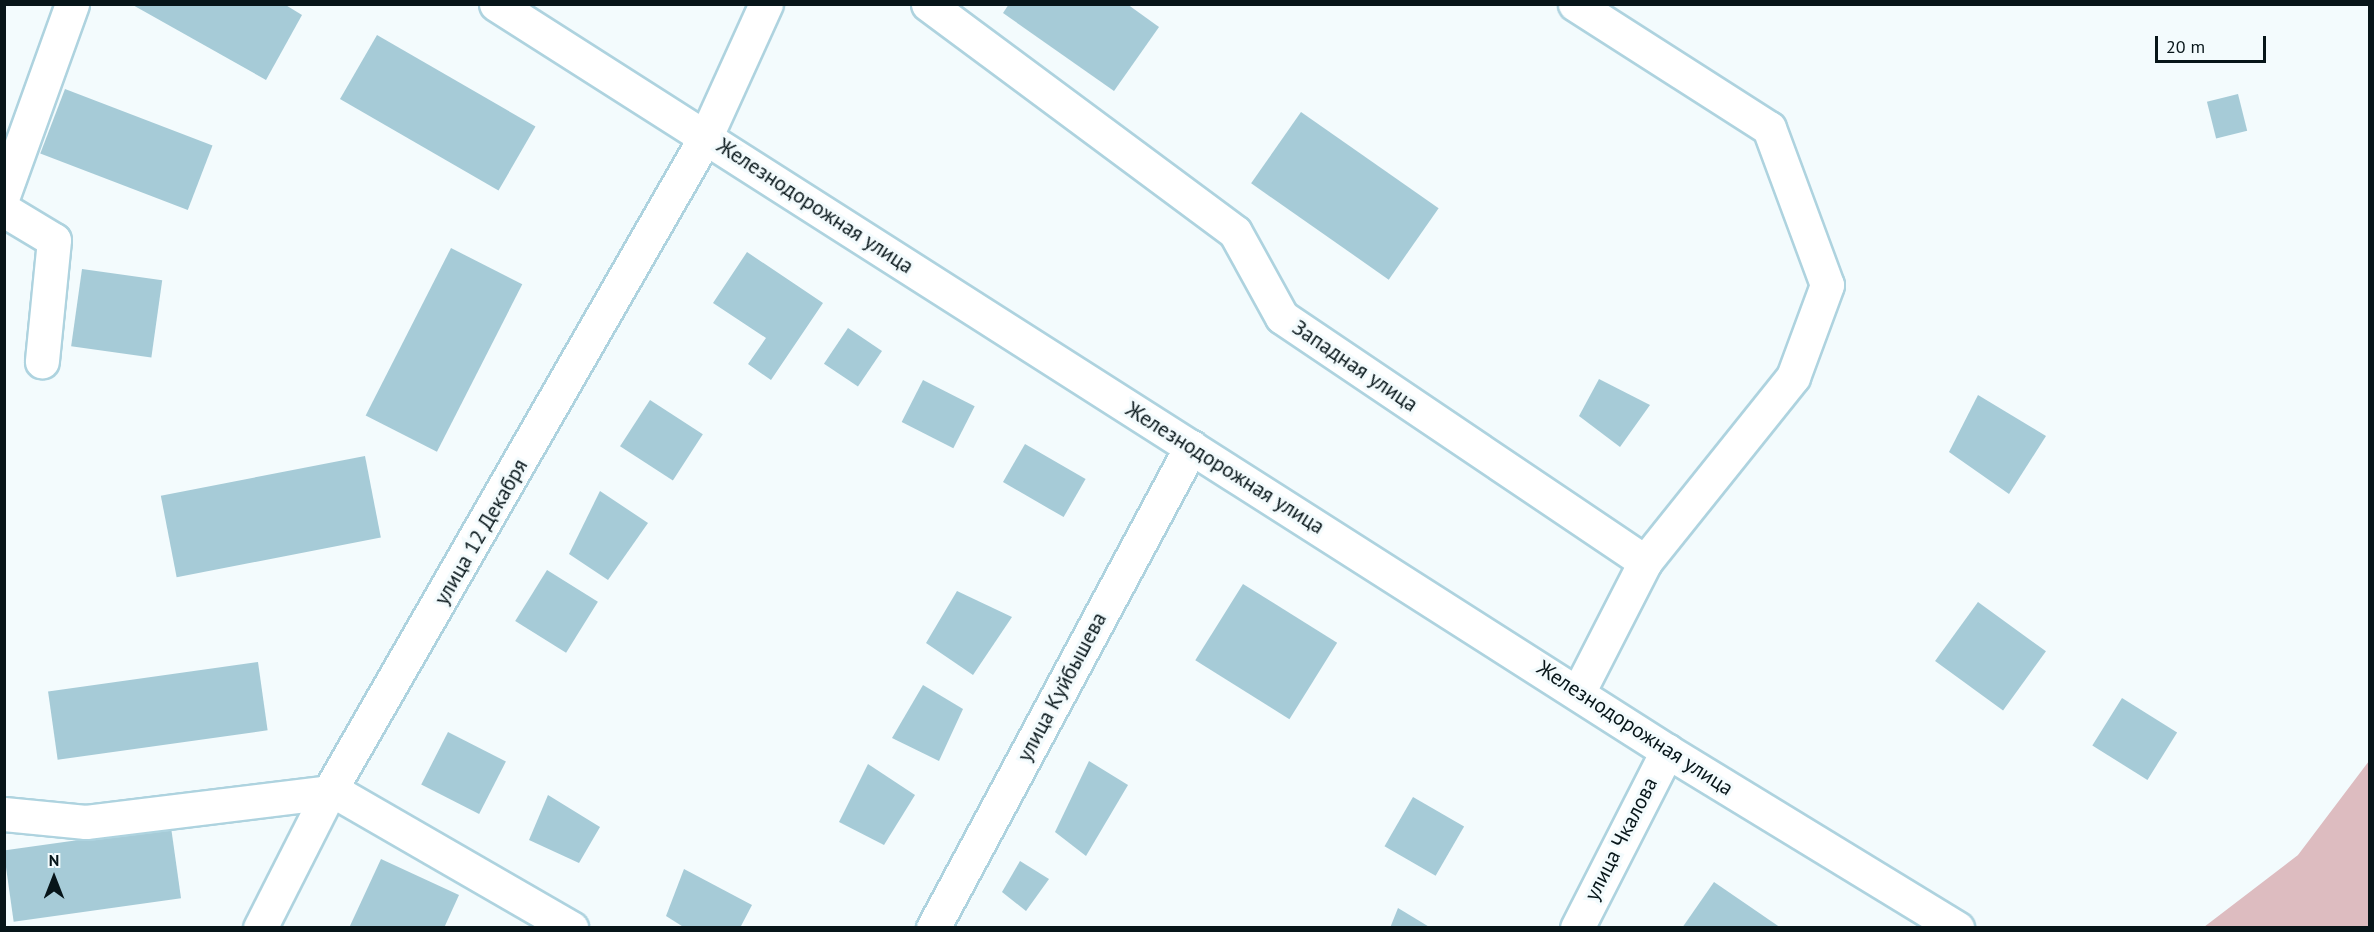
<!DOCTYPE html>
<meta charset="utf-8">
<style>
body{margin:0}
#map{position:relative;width:2374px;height:932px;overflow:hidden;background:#f3fbfd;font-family:"PT Sans",sans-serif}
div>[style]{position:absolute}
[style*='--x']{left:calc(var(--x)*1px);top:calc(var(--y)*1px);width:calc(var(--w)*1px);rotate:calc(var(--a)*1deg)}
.green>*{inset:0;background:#ddbcc0}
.building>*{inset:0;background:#a6cbd7;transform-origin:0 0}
.roads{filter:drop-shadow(2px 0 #aed3df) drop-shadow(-2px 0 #aed3df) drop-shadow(0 2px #aed3df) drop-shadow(0 -2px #aed3df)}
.minor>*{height:33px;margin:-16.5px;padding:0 16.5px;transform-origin:16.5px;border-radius:16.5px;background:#fff}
span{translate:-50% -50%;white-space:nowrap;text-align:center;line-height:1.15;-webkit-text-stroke:6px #f3fbfd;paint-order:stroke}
.street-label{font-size:21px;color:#071519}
.frame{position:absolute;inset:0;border:6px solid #071519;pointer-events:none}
.north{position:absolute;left:24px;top:848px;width:60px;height:60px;-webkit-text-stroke:4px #f3fbfd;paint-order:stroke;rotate:0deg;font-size:16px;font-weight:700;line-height:24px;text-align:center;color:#071519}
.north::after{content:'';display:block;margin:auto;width:21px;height:27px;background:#071519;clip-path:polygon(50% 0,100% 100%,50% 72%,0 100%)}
.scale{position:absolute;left:2155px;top:36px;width:111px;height:27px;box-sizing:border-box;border:3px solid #071519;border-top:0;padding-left:8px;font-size:18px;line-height:21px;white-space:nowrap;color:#071519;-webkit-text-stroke:4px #f3fbfd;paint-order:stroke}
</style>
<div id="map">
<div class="green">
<i style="clip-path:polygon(2369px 761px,2369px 927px,2204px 927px,2298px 855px)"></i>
</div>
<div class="building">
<i style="clip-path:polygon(131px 4px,284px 4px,302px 15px,266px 80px)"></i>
<i style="clip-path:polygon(1009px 4px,1127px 4px,1159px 27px,1114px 91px,1003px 13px)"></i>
<i style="left:377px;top:35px;width:183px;height:74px;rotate:30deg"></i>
<i style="left:65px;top:89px;width:158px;height:69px;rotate:21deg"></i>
<i style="left:2238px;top:94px;width:38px;height:32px;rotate:76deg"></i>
<i style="left:1301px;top:112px;width:168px;height:87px;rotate:35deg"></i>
<i style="left:451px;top:248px;width:80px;height:188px;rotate:27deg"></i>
<i style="clip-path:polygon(747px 252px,823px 303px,771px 380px,748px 364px,766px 338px,713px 303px)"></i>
<i style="left:82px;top:269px;width:81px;height:78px;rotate:8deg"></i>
<i style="left:848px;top:328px;width:41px;height:43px;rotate:34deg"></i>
<i style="clip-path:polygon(1599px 379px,1650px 405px,1620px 447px,1579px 416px)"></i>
<i style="left:923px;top:380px;width:58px;height:47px;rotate:27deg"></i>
<i style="clip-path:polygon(1978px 395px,2046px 436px,2009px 494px,1949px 452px)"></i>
<i style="left:650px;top:400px;width:63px;height:55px;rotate:33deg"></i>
<i style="left:1025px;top:444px;width:70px;height:44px;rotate:30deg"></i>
<i style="left:365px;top:456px;width:83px;height:208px;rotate:79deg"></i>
<i style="clip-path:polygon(600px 491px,648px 523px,608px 580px,569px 554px)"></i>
<i style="left:547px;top:570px;width:60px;height:60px;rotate:32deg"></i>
<i style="left:1243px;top:584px;width:111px;height:90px;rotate:32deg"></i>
<i style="clip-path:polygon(957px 591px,1012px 617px,973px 675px,926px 643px)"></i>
<i style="left:1978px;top:602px;width:84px;height:73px;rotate:36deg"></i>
<i style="left:258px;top:662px;width:69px;height:212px;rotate:82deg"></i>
<i style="clip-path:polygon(923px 685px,963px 709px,939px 761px,892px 738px)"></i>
<i style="left:2122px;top:698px;width:65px;height:56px;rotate:32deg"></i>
<i style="left:448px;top:732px;width:65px;height:59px;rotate:27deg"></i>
<i style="clip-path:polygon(1089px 761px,1128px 785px,1086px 856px,1055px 832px)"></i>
<i style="clip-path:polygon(868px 764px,915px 795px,884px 845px,839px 822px)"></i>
<i style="clip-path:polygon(548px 795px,600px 827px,579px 863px,529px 840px)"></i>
<i style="left:1413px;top:797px;width:59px;height:57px;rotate:30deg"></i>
<i style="left:171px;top:827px;width:72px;height:169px;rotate:82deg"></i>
<i style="clip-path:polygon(381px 859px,459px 895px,444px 928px,349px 928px)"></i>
<i style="clip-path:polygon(1020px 861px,1049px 879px,1026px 911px,1002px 892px)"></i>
<i style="clip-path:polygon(684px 869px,752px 905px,740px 928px,685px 928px,666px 916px)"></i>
<i style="clip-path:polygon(1714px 882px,1781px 928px,1682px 928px)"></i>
<i style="clip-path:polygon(1398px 908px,1431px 928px,1390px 928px)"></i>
</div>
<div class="roads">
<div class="minor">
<i style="--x:496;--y:4;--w:1389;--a:32.53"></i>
<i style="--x:1667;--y:751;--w:340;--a:31.4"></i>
<i style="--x:928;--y:4;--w:382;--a:36.6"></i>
<i style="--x:1235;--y:232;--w:97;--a:61.1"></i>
<i style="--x:1282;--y:317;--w:438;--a:34"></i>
<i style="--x:1575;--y:4;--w:230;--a:32.6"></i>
<i style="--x:1769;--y:128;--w:167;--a:69.7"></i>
<i style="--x:1827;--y:285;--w:98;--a:110.3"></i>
<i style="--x:1793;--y:377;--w:237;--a:128.7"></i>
<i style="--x:1645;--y:562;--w:145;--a:117.1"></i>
<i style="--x:4;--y:193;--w:201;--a:-70.2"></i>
<i style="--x:4;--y:210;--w:58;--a:31"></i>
<i style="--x:54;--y:240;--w:122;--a:95.7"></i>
<i style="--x:334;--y:791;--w:274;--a:30"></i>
<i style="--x:4;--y:814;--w:82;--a:5.6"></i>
<i style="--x:86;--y:822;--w:245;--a:-7"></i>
<i style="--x:260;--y:928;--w:153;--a:-63.1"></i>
<i style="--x:329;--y:792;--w:757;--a:-60.11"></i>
<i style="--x:706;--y:136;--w:145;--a:-65.6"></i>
<i style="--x:933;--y:928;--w:546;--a:-61.79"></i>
<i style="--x:1577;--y:928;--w:199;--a:-63"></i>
</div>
</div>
<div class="street-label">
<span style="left:815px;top:206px;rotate:33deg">Железнодорожная улица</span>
<span style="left:1355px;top:366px;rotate:34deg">Западная улица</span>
<span style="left:1225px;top:468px;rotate:32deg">Железнодорожная улица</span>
<span style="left:481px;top:532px;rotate:-60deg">улица 12 Декабря</span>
<span style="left:1062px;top:687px;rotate:-62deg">улица Куйбышева</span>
<span style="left:1635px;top:728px;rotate:33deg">Железнодорожная улица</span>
<span style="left:1621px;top:839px;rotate:-63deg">улица Чкалова</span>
</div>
<div class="frame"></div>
<div class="north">N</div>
<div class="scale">20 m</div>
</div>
